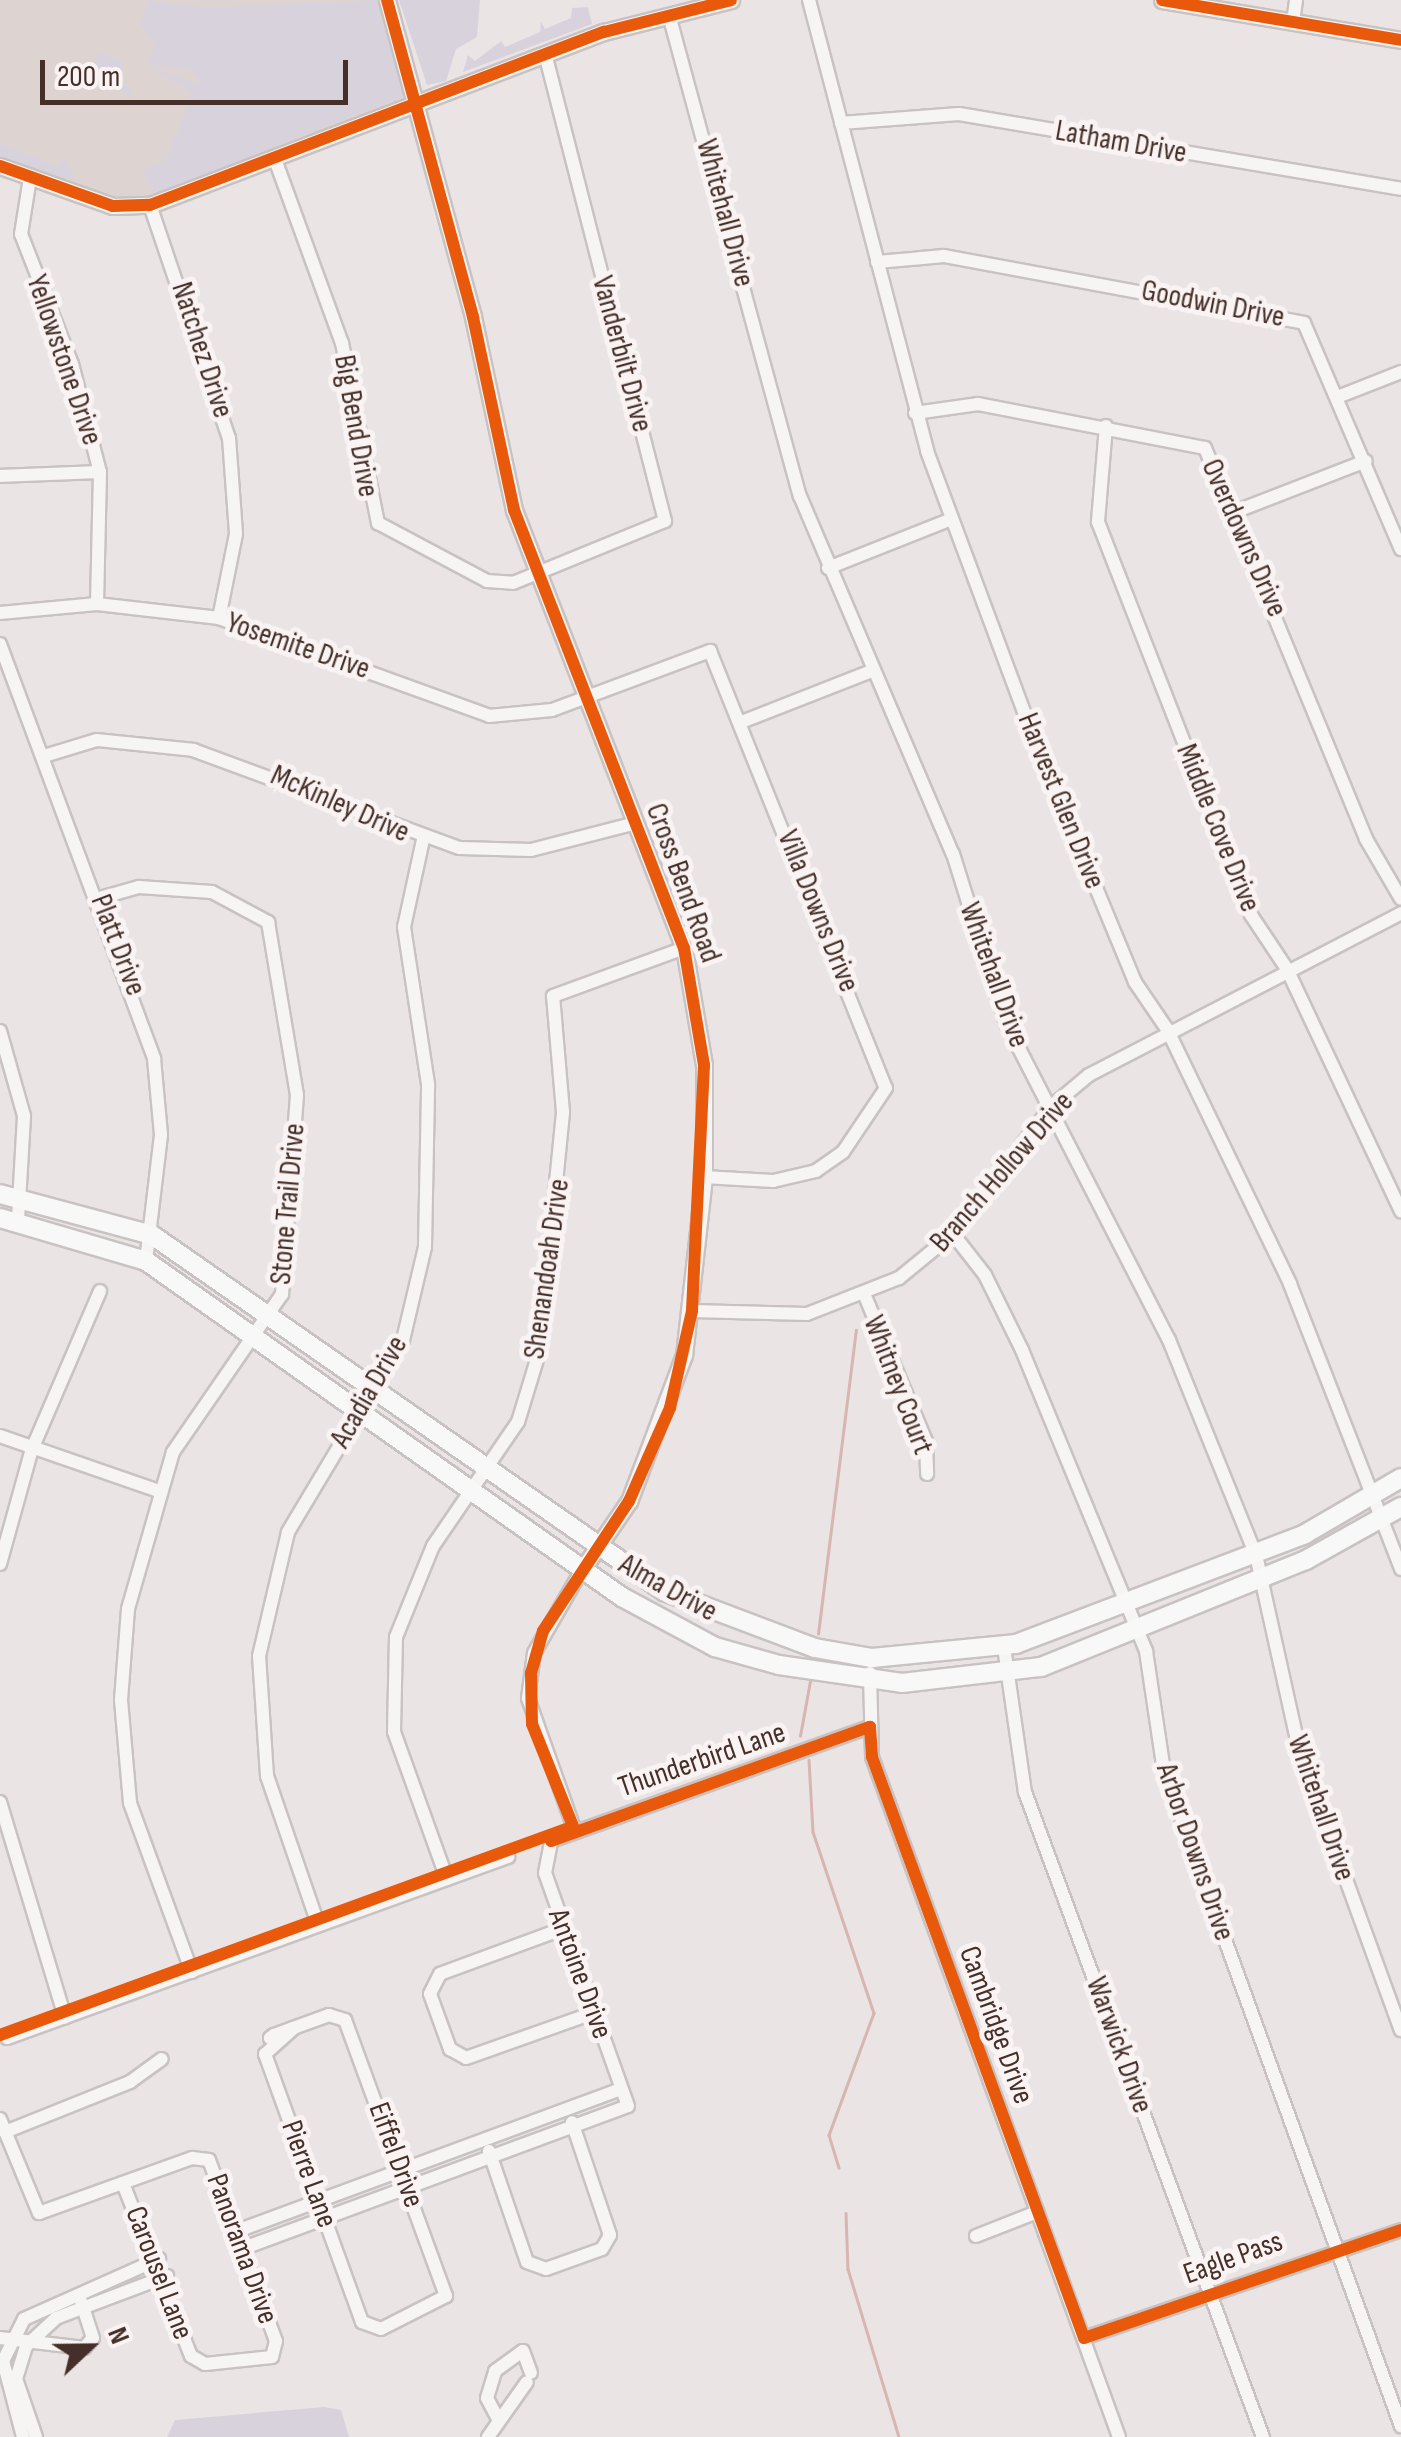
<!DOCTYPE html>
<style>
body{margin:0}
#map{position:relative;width:1401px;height:2437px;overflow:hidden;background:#eae5e4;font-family:"Sofia Sans Condensed",sans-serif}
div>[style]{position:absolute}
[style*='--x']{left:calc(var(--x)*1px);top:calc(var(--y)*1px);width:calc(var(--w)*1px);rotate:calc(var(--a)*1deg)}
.built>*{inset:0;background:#ddd4d2}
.green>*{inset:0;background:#d8d2dd}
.stream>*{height:2.5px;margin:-1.25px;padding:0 1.25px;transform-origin:1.25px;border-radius:1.25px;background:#d7b5b0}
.roads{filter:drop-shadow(2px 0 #c8c3c2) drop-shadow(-2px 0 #c8c3c2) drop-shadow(0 2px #c8c3c2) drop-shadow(0 -2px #c8c3c2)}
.minor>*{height:12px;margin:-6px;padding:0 6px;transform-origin:6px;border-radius:6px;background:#f7f5f4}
.tertiary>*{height:15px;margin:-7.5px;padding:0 7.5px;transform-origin:7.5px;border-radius:7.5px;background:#f7f5f4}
.secondary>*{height:18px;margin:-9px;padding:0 9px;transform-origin:9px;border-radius:9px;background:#f8f8f8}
.cycleway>*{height:12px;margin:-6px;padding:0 6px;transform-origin:6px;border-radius:6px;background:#e8590c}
span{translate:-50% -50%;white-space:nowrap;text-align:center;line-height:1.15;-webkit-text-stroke:10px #f9f4f3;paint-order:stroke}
.street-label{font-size:30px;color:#462f28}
.north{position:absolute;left:40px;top:2297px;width:100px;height:100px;-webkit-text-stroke:8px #f9f4f3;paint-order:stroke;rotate:68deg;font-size:28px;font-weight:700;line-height:40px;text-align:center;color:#462f28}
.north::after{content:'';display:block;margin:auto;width:35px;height:45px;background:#462f28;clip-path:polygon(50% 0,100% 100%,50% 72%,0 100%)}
.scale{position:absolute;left:40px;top:60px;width:308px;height:45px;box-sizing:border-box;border:5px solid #462f28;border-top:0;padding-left:12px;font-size:30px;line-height:35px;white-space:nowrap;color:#462f28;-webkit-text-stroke:8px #f9f4f3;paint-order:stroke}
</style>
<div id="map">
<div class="built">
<i style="clip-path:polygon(0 0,379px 0,407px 98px,163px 196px,105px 197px,0 158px)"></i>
</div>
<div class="green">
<i style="clip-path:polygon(149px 0,204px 8px,375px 0,405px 95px,156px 194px,141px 170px,166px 160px,192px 93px,149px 67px,203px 84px,191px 70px,148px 64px,155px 45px,140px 25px)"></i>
<i style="clip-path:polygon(399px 0,480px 0,477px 37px,456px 49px,446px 81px,427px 85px)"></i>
<i style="clip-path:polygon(572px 8px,588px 7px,592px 24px,463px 72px,468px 55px,475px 61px,501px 41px,505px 47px,540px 32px,541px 22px,545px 29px,571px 18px)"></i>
<i style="clip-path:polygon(98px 51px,125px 63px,120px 77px,136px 98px,90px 78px)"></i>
<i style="clip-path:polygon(0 144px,57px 166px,65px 159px,75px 181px,0 158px)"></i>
<i style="clip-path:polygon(324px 2407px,341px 2410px,349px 2437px,167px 2437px,175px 2420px)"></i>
</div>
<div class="stream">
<i style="--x:818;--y:1634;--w:306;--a:-82.9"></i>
<i style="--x:800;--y:1736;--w:56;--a:-79.7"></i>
<i style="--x:809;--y:1760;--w:72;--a:86.8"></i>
<i style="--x:813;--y:1832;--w:191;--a:71.4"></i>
<i style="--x:874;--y:2013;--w:130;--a:110.2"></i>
<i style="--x:829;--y:2135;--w:34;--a:73"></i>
<i style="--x:846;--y:2213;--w:56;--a:88"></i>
<i style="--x:848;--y:2269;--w:176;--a:73.1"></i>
</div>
<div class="roads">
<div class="minor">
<i style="--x:809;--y:0;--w:466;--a:75.3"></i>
<i style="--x:927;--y:451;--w:306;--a:69.6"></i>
<i style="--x:1034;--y:738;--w:264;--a:67.5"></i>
<i style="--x:1135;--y:982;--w:57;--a:55.8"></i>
<i style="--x:1167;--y:1029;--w:283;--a:64.2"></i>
<i style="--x:1290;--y:1284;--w:306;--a:68.7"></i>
<i style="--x:669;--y:15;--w:499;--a:74.8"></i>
<i style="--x:800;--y:496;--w:389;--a:66.9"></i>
<i style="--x:953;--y:854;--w:177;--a:72.6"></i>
<i style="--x:1006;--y:1023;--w:356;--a:62.8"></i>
<i style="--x:1169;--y:1340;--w:232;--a:68"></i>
<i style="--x:1256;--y:1555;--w:203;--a:77.5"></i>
<i style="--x:1300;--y:1753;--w:295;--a:70"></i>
<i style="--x:1293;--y:22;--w:22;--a:-82"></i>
<i style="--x:841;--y:123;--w:118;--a:-4.4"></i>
<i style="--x:959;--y:114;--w:448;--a:9.6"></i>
<i style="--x:276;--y:162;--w:193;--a:70"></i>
<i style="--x:342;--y:343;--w:184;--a:78.7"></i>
<i style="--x:378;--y:523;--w:123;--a:28"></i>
<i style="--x:487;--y:581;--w:26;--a:4"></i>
<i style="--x:513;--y:583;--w:164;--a:-22.2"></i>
<i style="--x:665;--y:521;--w:482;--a:-104.4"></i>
<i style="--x:30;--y:178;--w:57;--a:99.1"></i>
<i style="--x:21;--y:234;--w:140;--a:68.6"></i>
<i style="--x:72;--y:364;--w:112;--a:75.5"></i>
<i style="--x:100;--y:472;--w:132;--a:91.3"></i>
<i style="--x:150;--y:205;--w:246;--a:71.3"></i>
<i style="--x:229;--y:438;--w:96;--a:85.8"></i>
<i style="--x:236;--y:534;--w:86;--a:101.4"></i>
<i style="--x:877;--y:262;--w:67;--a:-5.1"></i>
<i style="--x:944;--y:256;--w:366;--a:10.5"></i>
<i style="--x:1304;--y:323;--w:246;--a:66.8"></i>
<i style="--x:1340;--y:396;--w:66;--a:-21.5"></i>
<i style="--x:915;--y:413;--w:64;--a:-8.1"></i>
<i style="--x:978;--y:404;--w:231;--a:11"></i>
<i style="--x:1205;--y:448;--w:423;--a:67.6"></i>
<i style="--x:1366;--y:839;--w:69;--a:59.7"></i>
<i style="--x:1106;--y:426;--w:96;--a:94.8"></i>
<i style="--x:1098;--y:522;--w:422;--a:68.7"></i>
<i style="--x:1251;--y:915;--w:65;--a:56.3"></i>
<i style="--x:1287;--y:969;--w:268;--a:64.8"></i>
<i style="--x:0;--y:476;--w:100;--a:-2.3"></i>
<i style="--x:1237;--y:511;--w:138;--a:-21.2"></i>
<i style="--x:828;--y:568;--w:133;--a:-21.6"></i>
<i style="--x:0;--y:613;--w:97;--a:-5.3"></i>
<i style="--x:97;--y:604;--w:123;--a:6.5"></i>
<i style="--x:219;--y:618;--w:287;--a:19.9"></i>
<i style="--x:489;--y:716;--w:63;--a:-5.4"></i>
<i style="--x:552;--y:710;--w:169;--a:-20.5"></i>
<i style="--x:710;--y:651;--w:471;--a:68.1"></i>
<i style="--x:886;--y:1088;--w:77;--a:123.9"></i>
<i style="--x:843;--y:1152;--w:33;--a:145"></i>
<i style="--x:816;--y:1171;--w:44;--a:166.9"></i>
<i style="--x:773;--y:1181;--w:69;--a:-176.7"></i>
<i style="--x:0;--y:644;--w:443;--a:69.6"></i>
<i style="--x:154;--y:1059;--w:76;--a:84.7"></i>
<i style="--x:161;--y:1135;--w:127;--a:96.8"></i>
<i style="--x:744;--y:721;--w:134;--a:-21.4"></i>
<i style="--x:44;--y:756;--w:55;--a:-16.8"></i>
<i style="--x:97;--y:740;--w:97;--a:5.9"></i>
<i style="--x:193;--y:750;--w:284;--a:20.2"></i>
<i style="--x:460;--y:848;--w:71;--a:1.6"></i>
<i style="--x:531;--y:850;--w:108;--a:-14.4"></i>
<i style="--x:100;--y:898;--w:41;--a:-15.8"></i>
<i style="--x:139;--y:887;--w:73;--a:3.9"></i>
<i style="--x:212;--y:892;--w:64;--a:28.2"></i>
<i style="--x:268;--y:922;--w:175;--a:80.5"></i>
<i style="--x:297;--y:1095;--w:200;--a:94.3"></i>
<i style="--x:282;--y:1294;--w:192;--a:124.6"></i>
<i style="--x:173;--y:1452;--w:163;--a:106"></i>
<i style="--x:128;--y:1609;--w:91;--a:94.4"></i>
<i style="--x:121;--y:1700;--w:103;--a:85"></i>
<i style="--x:130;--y:1803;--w:180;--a:69.9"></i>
<i style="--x:0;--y:1031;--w:88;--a:74.2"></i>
<i style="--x:24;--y:1116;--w:104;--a:93.3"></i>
<i style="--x:953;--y:1234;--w:52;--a:52"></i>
<i style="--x:985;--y:1275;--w:84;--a:63.7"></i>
<i style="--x:1022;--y:1350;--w:326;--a:67.6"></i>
<i style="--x:1146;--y:1651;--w:121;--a:81.5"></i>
<i style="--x:1164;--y:1771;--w:697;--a:70.11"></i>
<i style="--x:865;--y:1296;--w:157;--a:67.2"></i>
<i style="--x:926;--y:1441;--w:33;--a:88"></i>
<i style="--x:692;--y:1311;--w:115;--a:1.5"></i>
<i style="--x:807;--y:1314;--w:99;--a:-21.4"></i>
<i style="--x:899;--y:1278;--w:70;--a:-39.2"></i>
<i style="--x:953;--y:1234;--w:162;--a:-52.3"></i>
<i style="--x:1052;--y:1106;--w:48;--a:-40"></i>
<i style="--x:1089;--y:1075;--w:352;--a:-27.4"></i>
<i style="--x:0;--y:1436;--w:165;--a:19.1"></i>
<i style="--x:0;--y:1564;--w:119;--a:-74.5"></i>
<i style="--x:32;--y:1449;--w:172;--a:-66.7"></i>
<i style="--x:1004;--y:1647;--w:147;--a:81.8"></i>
<i style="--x:1025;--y:1792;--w:688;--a:69.75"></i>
<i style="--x:870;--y:1673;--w:84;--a:88.6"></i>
<i style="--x:872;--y:1757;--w:723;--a:70.04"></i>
<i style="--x:0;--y:1802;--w:225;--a:73.2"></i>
<i style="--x:575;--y:1831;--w:141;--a:-109.5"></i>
<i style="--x:528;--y:1698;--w:45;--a:-82.4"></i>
<i style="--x:534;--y:1653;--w:96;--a:-60"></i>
<i style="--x:447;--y:1879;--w:156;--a:-109.8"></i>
<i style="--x:394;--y:1732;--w:95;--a:-88.8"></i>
<i style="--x:396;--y:1637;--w:98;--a:-67.9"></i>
<i style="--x:433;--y:1546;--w:150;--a:-55.6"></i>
<i style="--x:518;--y:1422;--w:72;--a:-73.1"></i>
<i style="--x:539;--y:1353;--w:242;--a:-84.3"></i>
<i style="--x:563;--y:1112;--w:116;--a:-94.9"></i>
<i style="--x:553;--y:996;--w:140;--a:-20.1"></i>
<i style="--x:318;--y:1924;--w:157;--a:-109"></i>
<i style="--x:267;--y:1776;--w:120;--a:-93.8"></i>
<i style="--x:259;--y:1656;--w:127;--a:-76.8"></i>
<i style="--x:288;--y:1532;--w:224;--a:-59.1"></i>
<i style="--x:403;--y:1340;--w:96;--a:-76.7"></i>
<i style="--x:425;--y:1247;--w:163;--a:-88.9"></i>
<i style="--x:428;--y:1084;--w:159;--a:-98.7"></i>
<i style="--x:404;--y:927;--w:89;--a:-77.7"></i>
<i style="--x:562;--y:1929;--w:130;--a:159.8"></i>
<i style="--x:440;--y:1974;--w:22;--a:117"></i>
<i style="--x:430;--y:1994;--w:59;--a:70"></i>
<i style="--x:450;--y:2049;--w:18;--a:29"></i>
<i style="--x:466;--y:2058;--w:135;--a:-19.5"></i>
<i style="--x:294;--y:2028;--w:39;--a:138"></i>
<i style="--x:265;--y:2054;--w:285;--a:70.1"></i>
<i style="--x:362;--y:2322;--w:20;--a:20"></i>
<i style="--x:381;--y:2329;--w:73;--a:-26.9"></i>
<i style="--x:446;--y:2296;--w:294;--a:-110.1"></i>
<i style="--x:345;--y:2020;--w:17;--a:-163"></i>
<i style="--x:329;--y:2015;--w:59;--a:160"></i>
<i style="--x:274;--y:2035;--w:5;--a:143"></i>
<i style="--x:270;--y:2038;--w:26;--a:-23"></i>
<i style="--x:7;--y:2038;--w:533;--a:-19.86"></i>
<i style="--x:0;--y:2119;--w:102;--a:67.5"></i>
<i style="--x:39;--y:2213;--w:163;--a:-19.8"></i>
<i style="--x:192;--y:2158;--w:17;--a:7"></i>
<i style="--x:209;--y:2160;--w:193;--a:69.7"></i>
<i style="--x:276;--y:2341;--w:16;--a:104"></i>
<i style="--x:272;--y:2357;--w:67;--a:174"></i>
<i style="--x:205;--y:2364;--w:16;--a:-150"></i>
<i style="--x:191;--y:2356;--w:186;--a:-111.5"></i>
<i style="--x:5;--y:2132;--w:135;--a:-21.8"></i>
<i style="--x:130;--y:2082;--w:39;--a:-36"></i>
<i style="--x:489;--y:2151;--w:117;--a:71.1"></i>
<i style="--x:527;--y:2262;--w:20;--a:20"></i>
<i style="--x:546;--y:2269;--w:59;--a:-19.7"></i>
<i style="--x:602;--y:2249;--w:16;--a:-60"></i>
<i style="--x:610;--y:2235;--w:119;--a:-108.6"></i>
<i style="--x:237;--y:2231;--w:409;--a:-20.3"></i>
<i style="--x:976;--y:2236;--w:66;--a:-21.5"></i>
<i style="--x:244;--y:2248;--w:409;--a:-20.3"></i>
<i style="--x:628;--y:2106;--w:247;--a:-109.6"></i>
<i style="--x:545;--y:1873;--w:33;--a:-79"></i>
<i style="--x:551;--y:1841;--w:339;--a:-19.7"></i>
<i style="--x:0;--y:2338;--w:85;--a:6.8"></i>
<i style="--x:84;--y:2348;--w:13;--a:-48"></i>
<i style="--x:93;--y:2338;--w:38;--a:-108"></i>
<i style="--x:1084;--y:2338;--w:335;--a:-18.8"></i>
<i style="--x:497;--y:2417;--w:21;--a:-118"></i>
<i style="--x:487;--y:2398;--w:28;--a:-73"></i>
<i style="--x:495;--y:2371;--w:34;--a:-36"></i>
<i style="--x:523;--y:2351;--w:23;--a:70"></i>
<i style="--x:23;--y:2437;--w:79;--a:-104.7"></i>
<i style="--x:3;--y:2361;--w:47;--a:-63.4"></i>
<i style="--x:24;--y:2319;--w:148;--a:-24"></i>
<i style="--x:36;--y:2437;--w:61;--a:-109"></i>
<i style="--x:16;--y:2379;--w:34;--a:-73"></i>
<i style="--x:26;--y:2346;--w:41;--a:-43"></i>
<i style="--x:56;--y:2318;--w:119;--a:-20.7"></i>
<i style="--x:488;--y:2437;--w:67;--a:-54.7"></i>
</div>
<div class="tertiary">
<i style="--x:387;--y:0;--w:328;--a:74.8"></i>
<i style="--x:473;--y:317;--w:197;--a:78"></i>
<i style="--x:514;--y:510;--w:470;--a:68.8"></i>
<i style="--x:684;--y:948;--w:119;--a:80.3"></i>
<i style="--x:704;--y:1065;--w:112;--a:90"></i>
<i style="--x:704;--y:1177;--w:179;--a:96.4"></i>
<i style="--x:684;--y:1355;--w:156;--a:110.6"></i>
<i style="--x:629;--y:1501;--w:83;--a:124.3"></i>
<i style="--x:1162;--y:0;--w:242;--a:9.5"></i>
<i style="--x:0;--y:166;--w:120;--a:19.5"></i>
<i style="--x:113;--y:206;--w:37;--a:-2"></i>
<i style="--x:150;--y:205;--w:486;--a:-20.9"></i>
<i style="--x:604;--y:32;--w:131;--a:-14.1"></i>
</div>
<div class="secondary">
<i style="--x:0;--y:1194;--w:157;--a:15.1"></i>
<i style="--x:152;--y:1235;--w:624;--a:34.81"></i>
<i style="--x:664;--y:1591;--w:161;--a:20.7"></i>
<i style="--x:815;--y:1648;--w:58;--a:10"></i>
<i style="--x:872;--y:1658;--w:145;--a:-5.6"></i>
<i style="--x:1016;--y:1644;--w:309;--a:-20.8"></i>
<i style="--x:1305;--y:1534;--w:111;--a:-30.3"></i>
<i style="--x:0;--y:1218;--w:152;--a:16.4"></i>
<i style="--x:146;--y:1261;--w:583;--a:35.22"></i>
<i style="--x:622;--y:1597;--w:106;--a:28.3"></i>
<i style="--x:715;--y:1647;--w:66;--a:15.7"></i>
<i style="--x:779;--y:1665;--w:124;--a:8.3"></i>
<i style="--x:902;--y:1683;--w:140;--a:-6.6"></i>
<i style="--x:1041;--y:1667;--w:286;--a:-22"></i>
<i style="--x:1306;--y:1560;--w:109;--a:-29.2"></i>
</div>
</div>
<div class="cycleway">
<i style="--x:387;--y:0;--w:328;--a:74.8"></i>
<i style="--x:473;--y:317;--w:197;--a:78"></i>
<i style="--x:514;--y:510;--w:470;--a:68.8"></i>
<i style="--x:684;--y:948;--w:119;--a:80.3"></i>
<i style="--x:704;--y:1065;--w:246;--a:92.8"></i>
<i style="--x:692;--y:1311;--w:99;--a:102.8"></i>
<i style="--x:670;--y:1408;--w:102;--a:113.8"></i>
<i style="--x:629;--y:1501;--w:156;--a:123.5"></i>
<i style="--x:543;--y:1631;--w:44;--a:105.9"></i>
<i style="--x:531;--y:1673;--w:51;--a:88.9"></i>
<i style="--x:532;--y:1724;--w:115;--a:68.1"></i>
<i style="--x:1162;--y:0;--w:242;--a:9.5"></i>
<i style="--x:0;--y:166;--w:120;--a:19.5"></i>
<i style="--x:113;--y:206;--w:37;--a:-2"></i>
<i style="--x:150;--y:205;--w:486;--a:-20.9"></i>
<i style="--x:604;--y:32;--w:131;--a:-14.1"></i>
<i style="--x:551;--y:1841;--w:339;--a:-19.7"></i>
<i style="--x:870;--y:1727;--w:30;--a:86"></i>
<i style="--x:872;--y:1757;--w:618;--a:69.95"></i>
<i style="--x:1084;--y:2338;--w:335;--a:-18.8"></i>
<i style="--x:0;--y:2035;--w:602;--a:-20"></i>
</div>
<div class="street-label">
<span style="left:1121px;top:142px;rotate:10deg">Latham Drive</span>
<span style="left:725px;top:213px;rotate:75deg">Whitehall Drive</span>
<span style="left:1213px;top:304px;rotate:11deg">Goodwin Drive</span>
<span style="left:202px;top:350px;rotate:72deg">Natchez Drive</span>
<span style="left:622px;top:354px;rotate:75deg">Vanderbilt Drive</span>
<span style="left:64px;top:360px;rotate:71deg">Yellowstone Drive</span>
<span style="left:356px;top:426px;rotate:80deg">Big Bend Drive</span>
<span style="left:1244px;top:538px;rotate:66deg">Overdowns Drive</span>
<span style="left:298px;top:646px;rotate:19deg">Yosemite Drive</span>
<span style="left:1061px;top:801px;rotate:68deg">Harvest Glen Drive</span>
<span style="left:340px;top:804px;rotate:24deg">McKinley Drive</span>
<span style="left:1218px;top:828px;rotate:68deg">Middle Cove Drive</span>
<span style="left:683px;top:883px;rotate:70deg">Cross Bend Road</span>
<span style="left:818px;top:911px;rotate:68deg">Villa Downs Drive</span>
<span style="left:118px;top:945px;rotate:69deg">Platt Drive</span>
<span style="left:994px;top:975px;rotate:70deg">Whitehall Drive</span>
<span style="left:1002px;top:1172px;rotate:-49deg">Branch Hollow Drive</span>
<span style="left:288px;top:1204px;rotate:-85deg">Stone Trail Drive</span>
<span style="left:547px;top:1269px;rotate:-82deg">Shenandoah Drive</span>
<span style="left:898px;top:1385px;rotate:69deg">Whitney Court</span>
<span style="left:369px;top:1392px;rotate:-60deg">Acadia Drive</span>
<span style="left:668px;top:1588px;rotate:29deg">Alma Drive</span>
<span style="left:702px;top:1760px;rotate:-19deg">Thunderbird Lane</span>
<span style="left:1321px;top:1808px;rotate:71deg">Whitehall Drive</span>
<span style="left:1195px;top:1852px;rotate:71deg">Arbor Downs Drive</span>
<span style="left:580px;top:1974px;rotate:70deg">Antoine Drive</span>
<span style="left:996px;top:2025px;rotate:70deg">Cambridge Drive</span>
<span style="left:1119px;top:2045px;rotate:70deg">Warwick Drive</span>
<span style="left:396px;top:2155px;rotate:70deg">Eiffel Drive</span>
<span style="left:309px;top:2174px;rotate:70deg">Pierre Lane</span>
<span style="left:242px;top:2249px;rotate:70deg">Panorama Drive</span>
<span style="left:1233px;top:2258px;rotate:-20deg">Eagle Pass</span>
<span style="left:159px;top:2273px;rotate:69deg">Carousel Lane</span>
</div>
<div class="north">N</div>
<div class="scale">200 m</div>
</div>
